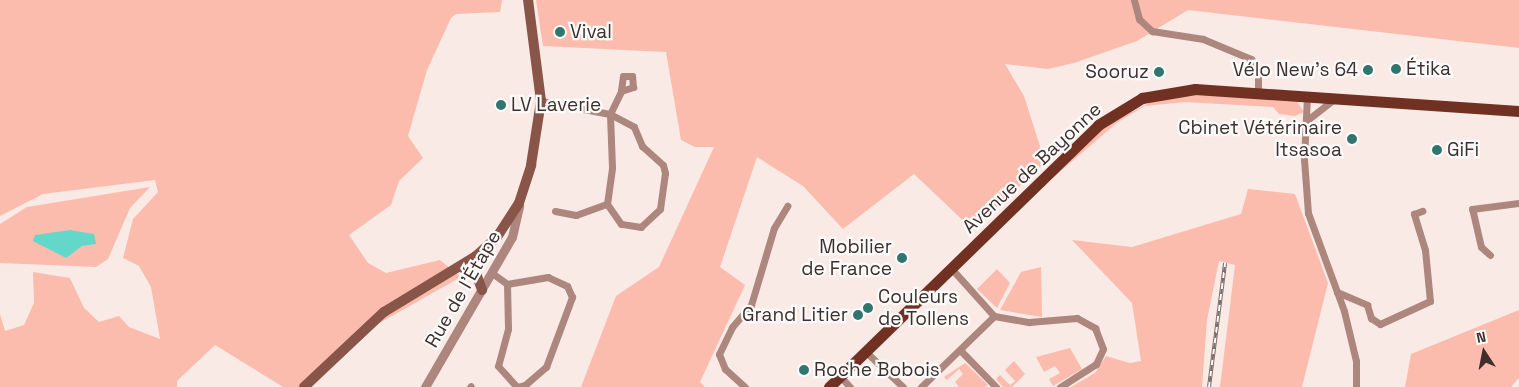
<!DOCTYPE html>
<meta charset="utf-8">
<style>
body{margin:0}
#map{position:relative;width:1519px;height:387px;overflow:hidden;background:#faeae6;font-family:"Space Grotesk",sans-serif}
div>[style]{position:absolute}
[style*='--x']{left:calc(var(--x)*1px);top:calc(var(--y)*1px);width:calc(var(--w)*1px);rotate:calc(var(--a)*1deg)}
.green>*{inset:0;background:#fbbcad}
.water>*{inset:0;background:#63d8ca}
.minor>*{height:7px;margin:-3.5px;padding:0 3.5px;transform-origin:3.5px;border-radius:3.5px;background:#ad877e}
.tertiary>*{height:9px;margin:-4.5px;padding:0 4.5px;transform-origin:4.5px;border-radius:4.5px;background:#ad877e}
.secondary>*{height:10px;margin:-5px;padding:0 5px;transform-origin:5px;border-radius:5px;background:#8a5549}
.primary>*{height:11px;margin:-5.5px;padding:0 5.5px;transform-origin:5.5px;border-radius:5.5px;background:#703123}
.rail>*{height:4px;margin-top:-2px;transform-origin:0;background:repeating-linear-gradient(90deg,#fbfbfb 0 5.5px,#7c6d6a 0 11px);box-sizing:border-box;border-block:1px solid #7c6d6a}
.dots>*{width:14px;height:14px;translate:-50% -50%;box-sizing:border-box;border:2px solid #fbfbfb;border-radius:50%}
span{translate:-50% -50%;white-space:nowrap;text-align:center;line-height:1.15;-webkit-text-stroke:4.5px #fbfbfb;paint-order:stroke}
.poi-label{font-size:19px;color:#3e2f2c}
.left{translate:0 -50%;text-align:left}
.right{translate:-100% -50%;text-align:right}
.street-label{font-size:19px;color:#3e2f2c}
.north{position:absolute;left:1459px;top:327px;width:50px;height:50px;-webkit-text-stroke:4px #fbfbfb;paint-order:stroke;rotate:349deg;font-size:14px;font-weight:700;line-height:20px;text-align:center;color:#3e2f2c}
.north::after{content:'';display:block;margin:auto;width:18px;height:22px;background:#3e2f2c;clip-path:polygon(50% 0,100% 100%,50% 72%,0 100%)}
</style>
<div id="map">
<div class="green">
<i style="clip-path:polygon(0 0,502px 0,500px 12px,456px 14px,451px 18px,427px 70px,408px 136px,423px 158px,399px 181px,391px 205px,349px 235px,368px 263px,386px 273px,440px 260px,461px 277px,376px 325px,312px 387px,283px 387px,215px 345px,177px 381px,177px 387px,0 387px,0 314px,5px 331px,24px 325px,34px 303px,33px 272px,70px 278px,84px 308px,99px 322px,119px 316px,129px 327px,160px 339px,151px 287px,139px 266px,123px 258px,133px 219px,158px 192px,155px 180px,43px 194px,0 216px)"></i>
<i style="clip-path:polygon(536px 0,1519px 0,1519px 48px,1188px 10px,1137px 41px,1074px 63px,1048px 69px,1005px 64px,1024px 96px,1045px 162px,973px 230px,914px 174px,843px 229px,803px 186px,757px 157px,720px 267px,745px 285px,700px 382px,705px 387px,581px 387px,616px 296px,659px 267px,714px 147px,695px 147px,681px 140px,666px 52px,543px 46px)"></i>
<i style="clip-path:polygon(1194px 94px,1296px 100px,1304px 112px,1295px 116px,1279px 114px,1273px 107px,1185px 102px,1145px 106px,1118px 122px,1042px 187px,1106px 125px,1159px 98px)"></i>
<i style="clip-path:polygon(150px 187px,130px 208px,108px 259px,96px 267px,0 263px,0 224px,27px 207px)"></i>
<i style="clip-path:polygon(1248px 189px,1295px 194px,1328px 283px,1302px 387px,1220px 387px,1235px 265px,1219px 261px,1207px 320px,1202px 387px,1071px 387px,1095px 373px,1106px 356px,1130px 363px,1141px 361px,1132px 303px,1072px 240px,1132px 247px,1241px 214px)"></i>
<i style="clip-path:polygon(1041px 267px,1042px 317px,1000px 310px,1021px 272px)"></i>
<i style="clip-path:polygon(997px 269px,1010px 283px,997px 308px,977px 289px)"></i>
<i style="clip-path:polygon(1519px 310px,1519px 378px,1511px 387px,1405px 387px,1411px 354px)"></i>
<i style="clip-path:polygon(1070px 348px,1082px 369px,1053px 386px,1049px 379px,1060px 373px,1055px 366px,1044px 372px,1036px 357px)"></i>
<i style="clip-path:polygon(1014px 361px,1025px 374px,1012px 387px,1003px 387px,996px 379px,1000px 375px,1010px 385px,1015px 381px,1005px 370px)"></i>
<i style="clip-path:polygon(965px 363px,988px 385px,985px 387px,959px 387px,955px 382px,963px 374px,959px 369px,947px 380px,944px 377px)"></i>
</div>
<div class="water">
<i style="clip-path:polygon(70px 230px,94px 234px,96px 244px,82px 246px,66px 258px,33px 241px,35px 235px)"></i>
</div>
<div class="minor">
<i style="--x:1134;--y:0;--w:20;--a:75"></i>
<i style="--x:1139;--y:19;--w:18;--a:43"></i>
<i style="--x:1152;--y:31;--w:52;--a:8.9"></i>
<i style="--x:1203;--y:39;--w:52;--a:22.6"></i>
<i style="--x:1251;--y:59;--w:12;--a:55"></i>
<i style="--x:1258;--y:69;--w:23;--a:90"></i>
<i style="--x:1307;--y:96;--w:63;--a:92.7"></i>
<i style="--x:1304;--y:159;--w:54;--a:85.8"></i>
<i style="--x:1308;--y:213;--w:104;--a:69.8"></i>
<i style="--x:1344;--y:311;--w:51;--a:76.5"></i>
<i style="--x:1356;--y:361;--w:26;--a:90"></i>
<i style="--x:541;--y:101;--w:70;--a:10.7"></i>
<i style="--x:610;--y:114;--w:25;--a:-64"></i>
<i style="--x:621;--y:91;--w:13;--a:-18"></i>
<i style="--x:633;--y:87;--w:11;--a:-95"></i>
<i style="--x:632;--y:76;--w:9;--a:180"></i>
<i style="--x:623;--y:76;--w:15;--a:98"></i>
<i style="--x:1306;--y:121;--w:37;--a:-38"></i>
<i style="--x:555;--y:211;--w:21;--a:11"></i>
<i style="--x:576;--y:215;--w:33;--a:-20"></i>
<i style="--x:607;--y:204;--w:37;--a:-82"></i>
<i style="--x:612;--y:167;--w:53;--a:-92.2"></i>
<i style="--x:610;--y:114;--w:27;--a:28"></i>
<i style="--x:634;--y:127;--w:21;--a:67"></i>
<i style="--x:642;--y:146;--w:28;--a:42"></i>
<i style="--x:663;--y:165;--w:8;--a:76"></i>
<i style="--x:665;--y:173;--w:36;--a:98"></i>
<i style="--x:660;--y:209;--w:26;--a:137"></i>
<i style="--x:641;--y:227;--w:20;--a:-171"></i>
<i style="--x:621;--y:224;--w:24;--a:-125"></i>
<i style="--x:1490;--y:255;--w:12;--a:-138"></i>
<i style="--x:1481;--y:247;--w:39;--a:-103"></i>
<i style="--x:1472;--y:209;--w:47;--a:-7.3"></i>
<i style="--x:492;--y:273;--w:19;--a:36"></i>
<i style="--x:507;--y:284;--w:45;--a:88.7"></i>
<i style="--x:508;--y:329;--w:38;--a:105"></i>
<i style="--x:498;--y:366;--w:28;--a:48"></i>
<i style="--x:517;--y:387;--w:8;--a:-14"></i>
<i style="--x:525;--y:385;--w:28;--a:-41"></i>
<i style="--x:546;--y:367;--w:75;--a:-69.6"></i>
<i style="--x:572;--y:297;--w:12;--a:-114"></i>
<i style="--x:567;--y:286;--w:21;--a:-155"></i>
<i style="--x:548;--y:277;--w:42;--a:170.3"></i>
<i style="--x:1337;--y:292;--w:33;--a:23"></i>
<i style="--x:1367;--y:305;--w:14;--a:73"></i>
<i style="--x:1371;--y:318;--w:11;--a:34"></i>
<i style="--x:1380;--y:324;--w:55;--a:-24.7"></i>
<i style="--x:1430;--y:301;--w:51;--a:-95.6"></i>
<i style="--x:1425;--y:250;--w:38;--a:-107"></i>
<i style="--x:1414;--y:214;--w:9;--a:-21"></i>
<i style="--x:994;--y:316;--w:36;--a:10"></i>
<i style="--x:1029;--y:322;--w:48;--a:-4.8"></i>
<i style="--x:1077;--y:318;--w:21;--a:29"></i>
<i style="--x:1095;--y:328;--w:22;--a:69"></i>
<i style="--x:1103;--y:349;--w:17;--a:115"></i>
<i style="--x:1096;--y:364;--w:43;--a:147.4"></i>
<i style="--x:866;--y:352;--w:51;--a:43.4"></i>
<i style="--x:962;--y:352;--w:49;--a:45.8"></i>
<i style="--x:840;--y:376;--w:15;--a:48"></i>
<i style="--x:470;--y:387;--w:1;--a:-45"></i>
<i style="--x:745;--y:387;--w:27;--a:-138"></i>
<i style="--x:725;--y:369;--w:16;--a:-112"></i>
<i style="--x:719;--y:354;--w:30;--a:-64"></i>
<i style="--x:732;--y:327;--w:29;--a:-49"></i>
<i style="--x:751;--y:305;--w:80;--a:-73.4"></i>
<i style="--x:774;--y:228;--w:26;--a:-59"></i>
<i style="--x:921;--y:387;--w:102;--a:-44.2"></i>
<i style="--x:994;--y:316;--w:64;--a:-131.9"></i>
</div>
<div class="tertiary">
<i style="--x:425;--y:387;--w:173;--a:-59.9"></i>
<i style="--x:512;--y:237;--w:32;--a:-77"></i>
</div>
<div class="secondary">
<i style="--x:461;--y:267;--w:18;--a:29"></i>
<i style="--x:477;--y:276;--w:15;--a:70"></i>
<i style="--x:304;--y:387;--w:110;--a:-43.2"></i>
<i style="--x:384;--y:312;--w:108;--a:-31.3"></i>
<i style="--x:476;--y:256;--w:28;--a:-42"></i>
<i style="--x:497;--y:237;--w:40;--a:-57.1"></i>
<i style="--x:519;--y:203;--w:40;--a:-72"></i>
<i style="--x:531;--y:165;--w:65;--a:-81.1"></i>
<i style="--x:541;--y:101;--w:102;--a:-97.3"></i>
</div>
<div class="primary">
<i style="--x:829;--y:387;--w:376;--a:-44.2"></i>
<i style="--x:1098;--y:125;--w:52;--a:-31.5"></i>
<i style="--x:1142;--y:98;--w:54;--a:-9.6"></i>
<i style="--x:1195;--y:89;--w:325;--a:3.9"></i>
</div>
<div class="rail">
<i style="--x:1209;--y:387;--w:125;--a:-82.6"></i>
</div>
<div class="dots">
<i style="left:560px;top:32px;background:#30766e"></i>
<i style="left:1396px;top:69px;background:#30766e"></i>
<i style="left:1368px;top:70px;background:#30766e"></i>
<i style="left:1159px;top:72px;background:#30766e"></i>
<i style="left:501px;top:105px;background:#30766e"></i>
<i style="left:1352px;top:139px;background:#30766e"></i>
<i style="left:1437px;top:150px;background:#30766e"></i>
<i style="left:902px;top:258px;background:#30766e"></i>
<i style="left:868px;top:308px;background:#30766e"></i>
<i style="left:858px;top:315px;background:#30766e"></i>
<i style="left:804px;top:370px;background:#30766e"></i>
</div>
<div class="poi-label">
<span class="left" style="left:570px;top:32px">Vival</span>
<span class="left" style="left:1406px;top:69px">Étika</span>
<span class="right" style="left:1358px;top:70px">Vélo New's 64</span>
<span class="right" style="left:1149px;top:72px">Sooruz</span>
<span class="left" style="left:511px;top:105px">LV Laverie</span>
<span class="right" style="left:1342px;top:139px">Cbinet Vétérinaire<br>Itsasoa</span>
<span class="left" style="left:1447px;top:150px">GiFi</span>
<span class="right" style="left:892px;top:258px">Mobilier<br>de France</span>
<span class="left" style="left:878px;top:308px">Couleurs<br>de Tollens</span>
<span class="right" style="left:848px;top:315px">Grand Litier</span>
<span class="left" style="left:814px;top:370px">Roche Bobois</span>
</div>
<div class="street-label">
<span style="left:1032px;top:168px;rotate:-43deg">Avenue de Bayonne</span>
<span style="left:463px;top:289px;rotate:-60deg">Rue de l'Étape</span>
</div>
<div class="north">N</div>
</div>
